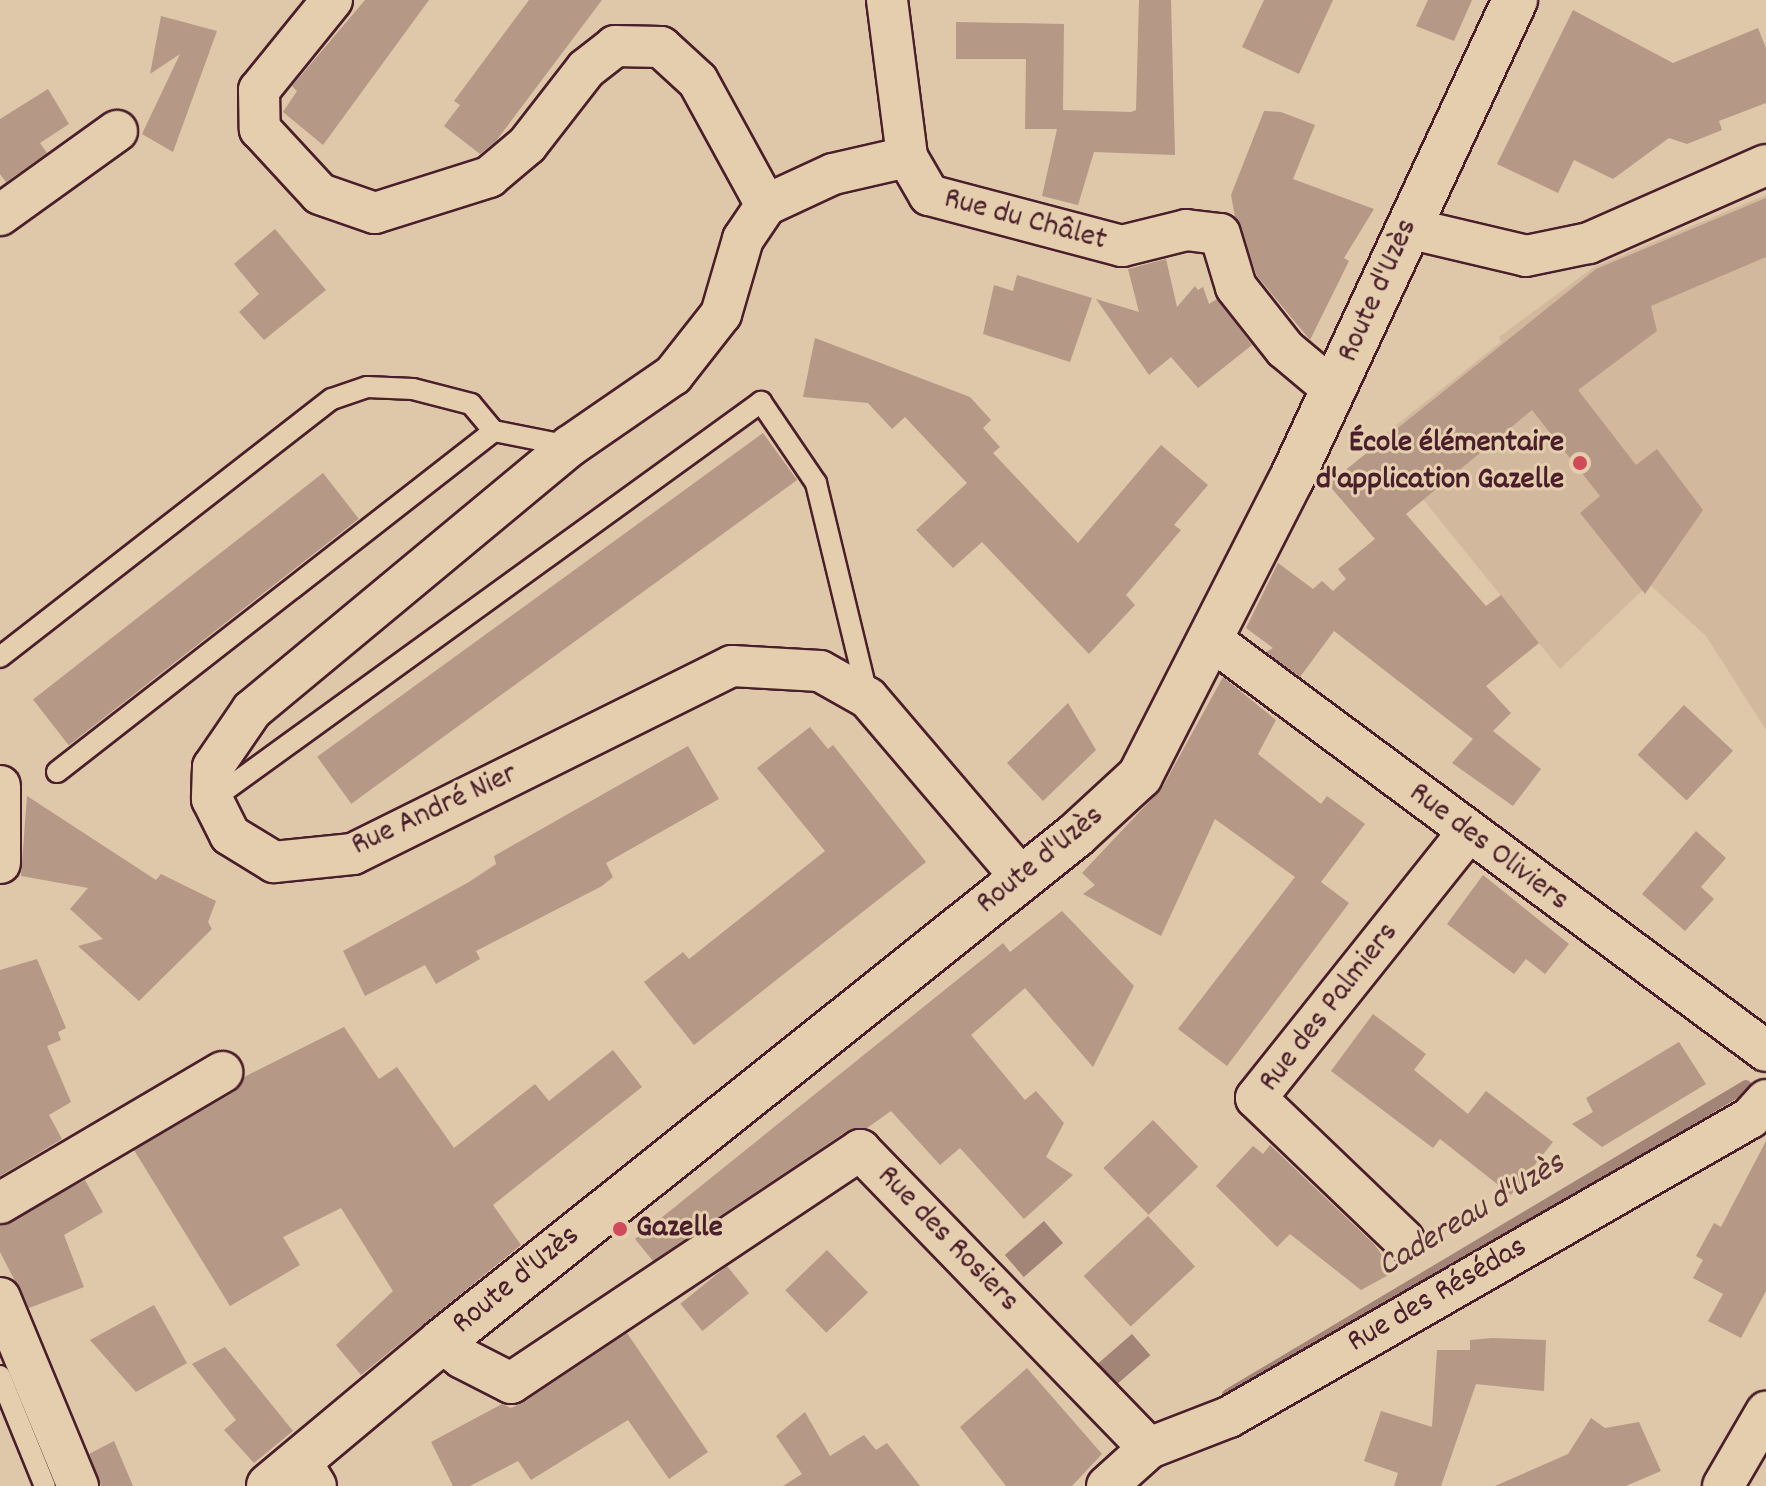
<!DOCTYPE html>
<meta charset="utf-8">
<style>
body{margin:0}
#map{position:relative;width:1766px;height:1486px;overflow:hidden;background:#dfc7a9;font-family:Dekko,sans-serif}
div>[style]{position:absolute}
[style*='--x']{left:calc(var(--x)*1px);top:calc(var(--y)*1px);width:calc(var(--w)*1px);rotate:calc(var(--a)*1deg)}
.built>*{inset:0;background:#d2b99e}
.water>*{inset:0;background:#a38577;transform-origin:0 0}
.stream>*{height:12px;margin:-6px;padding:0 6px;transform-origin:6px;border-radius:6px;background:#a38577}
.building>*{inset:0;background:#b59886;transform-origin:0 0}
.roads{filter:drop-shadow(2px 0 #4a1f2b) drop-shadow(-2px 0 #4a1f2b) drop-shadow(0 2px #4a1f2b) drop-shadow(0 -2px #4a1f2b)}
.lane>*{height:20px;margin:-10px;padding:0 10px;transform-origin:10px;border-radius:10px;background:#e5ceae}
.street>*{height:40px;margin:-20px;padding:0 20px;transform-origin:20px;border-radius:20px;background:#e5ceae}
.secondary>*{height:44px;margin:-22px;padding:0 22px;transform-origin:22px;border-radius:22px;background:#e5ceae}
.dots>*{width:22px;height:22px;translate:-50% -50%;box-sizing:border-box;border:4px solid #e5ceae;border-radius:50%}
span{translate:-50% -50%;white-space:nowrap;text-align:center;line-height:1.15;-webkit-text-stroke:6px #e5ceae;paint-order:stroke}
.street-label{font-size:32px;color:#4a1f2b}
.poi-label{font-size:32px;color:#4a1f2b;font-weight:700}
.right{translate:-100% -50%;text-align:right}
.left{translate:0 -50%;text-align:left}
.water-label{font-size:34px;color:#5c333a;font-style:italic}
</style>
<div id="map">
<div class="built">
<i style="clip-path:polygon(1766px 195px,1766px 730px,1706px 636px,1649px 584px,1560px 669px,1376px 441px,1501px 342px,1499px 337px,1594px 267px)"></i>
</div>
<div class="water">
<i style="left:1044px;top:1221px;width:29px;height:52px;rotate:49deg"></i>
<i style="left:1132px;top:1334px;width:28px;height:55px;rotate:49deg"></i>
</div>
<div class="stream">
<i style="--x:1228;--y:1395;--w:603;--a:-30.82"></i>
</div>
<div class="building">
<i style="clip-path:polygon(365px 0,429px 0,323px 145px,283px 112px,297px 91px,292px 86px)"></i>
<i style="clip-path:polygon(529px 0,602px 0,496px 141px,480px 154px,444px 126px,460px 105px,454px 101px)"></i>
<i style="clip-path:polygon(1139px 0,1171px 0,1175px 155px,1094px 152px,1078px 205px,1042px 196px,1057px 129px,1025px 129px,1026px 59px,956px 59px,956px 22px,1064px 24px,1063px 110px,1131px 112px,1136px 110px)"></i>
<i style="clip-path:polygon(1264px 0,1333px 0,1299px 74px,1242px 47px)"></i>
<i style="clip-path:polygon(1428px 0,1472px 0,1454px 41px,1416px 26px)"></i>
<i style="clip-path:polygon(1573px 10px,1673px 63px,1758px 28px,1766px 48px,1766px 103px,1719px 121px,1722px 130px,1687px 144px,1669px 138px,1613px 179px,1574px 160px,1558px 193px,1497px 164px)"></i>
<i style="clip-path:polygon(161px 16px,217px 31px,173px 152px,142px 134px,180px 54px,150px 74px)"></i>
<i style="clip-path:polygon(48px 89px,69px 124px,40px 143px,47px 153px,6px 182px,0 174px,0 119px)"></i>
<i style="clip-path:polygon(1264px 111px,1281px 112px,1315px 125px,1293px 179px,1374px 209px,1344px 258px,1349px 261px,1310px 340px,1257px 276px,1235px 217px,1231px 195px)"></i>
<i style="clip-path:polygon(1766px 198px,1766px 257px,1651px 306px,1657px 331px,1578px 390px,1636px 465px,1657px 449px,1703px 510px,1645px 594px,1580px 513px,1600px 496px,1532px 410px,1406px 514px,1486px 606px,1501px 595px,1539px 643px,1486px 686px,1511px 713px,1493px 731px,1541px 769px,1513px 806px,1452px 763px,1473px 739px,1334px 631px,1300px 677px,1266px 652px,1273px 648px,1246px 628px,1278px 563px,1313px 589px,1322px 581px,1333px 591px,1346px 579px,1338px 569px,1375px 539px,1328px 484px,1596px 269px)"></i>
<i style="clip-path:polygon(275px 229px,326px 290px,264px 340px,239px 312px,259px 294px,234px 264px)"></i>
<i style="clip-path:polygon(1166px 259px,1177px 307px,1195px 286px,1198px 290px,1203px 287px,1209px 304px,1217px 299px,1252px 345px,1198px 388px,1171px 357px,1149px 375px,1096px 299px,1139px 312px,1128px 269px)"></i>
<i style="clip-path:polygon(1017px 275px,1092px 298px,1070px 362px,983px 334px,994px 285px,1013px 291px)"></i>
<i style="clip-path:polygon(815px 338px,970px 397px,991px 420px,983px 428px,1000px 447px,993px 453px,1078px 543px,1161px 445px,1208px 485px,1174px 525px,1181px 530px,1126px 595px,1135px 605px,1089px 654px,982px 542px,953px 568px,916px 530px,967px 483px,905px 417px,892px 429px,868px 403px,803px 397px)"></i>
<i style="left:763px;top:433px;width:58px;height:551px;rotate:54deg"></i>
<i style="left:323px;top:473px;width:58px;height:368px;rotate:52deg"></i>
<i style="clip-path:polygon(1223px 677px,1276px 720px,1258px 754px,1321px 804px,1327px 796px,1365px 824px,1321px 882px,1349px 903px,1227px 1066px,1178px 1029px,1295px 877px,1215px 819px,1161px 936px,1083px 894px,1095px 885px,1082px 873px,1162px 788px)"></i>
<i style="clip-path:polygon(1068px 703px,1096px 750px,1043px 801px,1007px 763px)"></i>
<i style="left:1684px;top:705px;width:67px;height:68px;rotate:43deg"></i>
<i style="clip-path:polygon(810px 727px,828px 749px,833px 745px,926px 862px,694px 1045px,644px 982px,683px 952px,689px 959px,825px 851px,757px 768px)"></i>
<i style="clip-path:polygon(688px 746px,719px 799px,606px 863px,613px 877px,602px 886px,476px 951px,480px 959px,436px 984px,425px 965px,365px 996px,343px 951px,469px 882px,496px 864px,494px 856px)"></i>
<i style="clip-path:polygon(27px 796px,156px 880px,161px 874px,216px 901px,208px 922px,212px 929px,139px 1001px,78px 946px,103px 939px,70px 909px,88px 888px,21px 876px)"></i>
<i style="clip-path:polygon(1696px 831px,1726px 858px,1701px 887px,1714px 899px,1685px 931px,1642px 894px)"></i>
<i style="clip-path:polygon(1483px 875px,1569px 944px,1545px 974px,1526px 959px,1514px 974px,1447px 924px)"></i>
<i style="clip-path:polygon(1062px 911px,1134px 986px,1093px 1067px,1025px 988px,971px 1035px,1025px 1100px,1036px 1091px,1064px 1123px,1046px 1157px,1073px 1175px,1024px 1219px,960px 1148px,940px 1165px,891px 1111px,867px 1128px,847px 1131px,653px 1261px,635px 1239px,1003px 943px,1010px 952px)"></i>
<i style="clip-path:polygon(37px 959px,66px 1028px,58px 1032px,61px 1040px,47px 1046px,71px 1102px,49px 1115px,62px 1139px,0 1176px,0 970px)"></i>
<i style="clip-path:polygon(1373px 1014px,1426px 1054px,1414px 1070px,1468px 1114px,1486px 1091px,1553px 1142px,1511px 1195px,1440px 1139px,1433px 1148px,1331px 1071px)"></i>
<i style="clip-path:polygon(344px 1027px,379px 1079px,397px 1067px,454px 1148px,535px 1084px,549px 1101px,613px 1050px,642px 1087px,493px 1205px,521px 1245px,361px 1375px,336px 1345px,393px 1291px,341px 1208px,283px 1237px,300px 1265px,230px 1306px,134px 1150px,234px 1092px,244px 1077px)"></i>
<i style="clip-path:polygon(1679px 1042px,1706px 1084px,1602px 1147px,1572px 1124px,1593px 1112px,1586px 1098px)"></i>
<i style="left:1153px;top:1120px;width:65px;height:69px;rotate:46deg"></i>
<i style="clip-path:polygon(1766px 1141px,1766px 1291px,1741px 1338px,1708px 1321px,1723px 1294px,1693px 1278px,1703px 1260px,1696px 1256px,1714px 1223px,1721px 1227px)"></i>
<i style="clip-path:polygon(1270px 1145px,1374px 1244px,1394px 1272px,1361px 1290px,1290px 1234px,1277px 1247px,1216px 1186px,1253px 1146px,1263px 1154px)"></i>
<i style="clip-path:polygon(85px 1180px,103px 1212px,64px 1235px,84px 1287px,29px 1308px,0 1252px,0 1226px)"></i>
<i style="left:1148px;top:1216px;width:69px;height:88px;rotate:47deg"></i>
<i style="left:827px;top:1250px;width:59px;height:58px;rotate:46deg"></i>
<i style="left:727px;top:1266px;width:35px;height:60px;rotate:51deg"></i>
<i style="clip-path:polygon(154px 1305px,187px 1363px,136px 1392px,90px 1340px)"></i>
<i style="clip-path:polygon(627px 1333px,708px 1452px,669px 1479px,628px 1420px,531px 1480px,518px 1461px,470px 1486px,453px 1486px,431px 1442px,502px 1404px,511px 1408px,524px 1402px)"></i>
<i style="clip-path:polygon(1492px 1338px,1546px 1340px,1544px 1391px,1476px 1384px,1441px 1486px,1394px 1486px,1398px 1473px,1364px 1461px,1381px 1411px,1432px 1427px,1437px 1350px,1470px 1350px,1470px 1340px)"></i>
<i style="clip-path:polygon(225px 1347px,293px 1431px,254px 1463px,224px 1430px,236px 1420px,192px 1364px)"></i>
<i style="clip-path:polygon(1027px 1368px,1102px 1454px,1072px 1486px,1006px 1486px,960px 1427px)"></i>
<i style="clip-path:polygon(805px 1412px,830px 1456px,864px 1435px,876px 1450px,887px 1443px,920px 1486px,783px 1486px,802px 1474px,776px 1436px)"></i>
<i style="clip-path:polygon(1591px 1418px,1605px 1428px,1639px 1422px,1661px 1471px,1626px 1486px,1495px 1486px,1568px 1454px)"></i>
<i style="clip-path:polygon(114px 1441px,133px 1486px,101px 1486px,89px 1454px)"></i>
</div>
<div class="roads">
<div class="lane">
<i style="--x:0;--y:657;--w:420;--a:-37.9"></i>
<i style="--x:332;--y:399;--w:37;--a:-19"></i>
<i style="--x:367;--y:387;--w:46;--a:2.5"></i>
<i style="--x:413;--y:389;--w:60;--a:14.5"></i>
<i style="--x:471;--y:404;--w:35;--a:50"></i>
<i style="--x:494;--y:431;--w:77;--a:11.2"></i>
<i style="--x:57;--y:772;--w:554;--a:-37.97"></i>
<i style="--x:213;--y:799;--w:677;--a:-35.92"></i>
<i style="--x:761;--y:402;--w:98;--a:55.8"></i>
<i style="--x:816;--y:483;--w:221;--a:76.4"></i>
<i style="--x:0;--y:1376;--w:119;--a:67.8"></i>
</div>
<div class="street">
<i style="--x:332;--y:0;--w:116;--a:129"></i>
<i style="--x:259;--y:90;--w:39;--a:89"></i>
<i style="--x:260;--y:129;--w:88;--a:47.3"></i>
<i style="--x:320;--y:194;--w:58;--a:19.1"></i>
<i style="--x:375;--y:213;--w:120;--a:-17.5"></i>
<i style="--x:489;--y:177;--w:50;--a:-40.1"></i>
<i style="--x:527;--y:145;--w:96;--a:-52.2"></i>
<i style="--x:586;--y:69;--w:37;--a:-38"></i>
<i style="--x:615;--y:46;--w:46;--a:1.2"></i>
<i style="--x:661;--y:47;--w:50;--a:42.6"></i>
<i style="--x:698;--y:81;--w:141;--a:61.3"></i>
<i style="--x:766;--y:205;--w:41;--a:124.1"></i>
<i style="--x:743;--y:239;--w:78;--a:106.3"></i>
<i style="--x:721;--y:314;--w:78;--a:128.2"></i>
<i style="--x:673;--y:375;--w:125;--a:145.4"></i>
<i style="--x:570;--y:446;--w:413;--a:140.3"></i>
<i style="--x:252;--y:710;--w:69;--a:124.4"></i>
<i style="--x:213;--y:767;--w:32;--a:92"></i>
<i style="--x:212;--y:799;--w:40;--a:63.4"></i>
<i style="--x:230;--y:835;--w:52;--a:31.5"></i>
<i style="--x:274;--y:862;--w:79;--a:-5.8"></i>
<i style="--x:353;--y:854;--w:423;--a:-26.4"></i>
<i style="--x:732;--y:666;--w:88;--a:3.3"></i>
<i style="--x:820;--y:671;--w:55;--a:29.4"></i>
<i style="--x:868;--y:698;--w:237;--a:49.5"></i>
<i style="--x:887;--y:0;--w:158;--a:82.7"></i>
<i style="--x:907;--y:157;--w:44;--a:59.9"></i>
<i style="--x:929;--y:195;--w:200;--a:14.8"></i>
<i style="--x:1122;--y:246;--w:66;--a:-14"></i>
<i style="--x:1186;--y:230;--w:34;--a:7"></i>
<i style="--x:1220;--y:234;--w:55;--a:73.2"></i>
<i style="--x:1236;--y:287;--w:79;--a:51.7"></i>
<i style="--x:1285;--y:349;--w:64;--a:39.9"></i>
<i style="--x:766;--y:205;--w:74;--a:-24.8"></i>
<i style="--x:833;--y:174;--w:76;--a:-12.9"></i>
<i style="--x:0;--y:215;--w:144;--a:-35.7"></i>
<i style="--x:1408;--y:228;--w:121;--a:13.3"></i>
<i style="--x:1526;--y:256;--w:64;--a:-11.7"></i>
<i style="--x:1589;--y:243;--w:193;--a:-23.8"></i>
<i style="--x:1213;--y:641;--w:688;--a:36.55"></i>
<i style="--x:0;--y:786;--w:77;--a:90"></i>
<i style="--x:0;--y:1203;--w:258;--a:-30.5"></i>
<i style="--x:1404;--y:1240;--w:205;--a:-136.2"></i>
<i style="--x:1256;--y:1098;--w:338;--a:-51.4"></i>
<i style="--x:0;--y:1298;--w:204;--a:67.5"></i>
<i style="--x:441;--y:1342;--w:26;--a:37"></i>
<i style="--x:462;--y:1358;--w:55;--a:27"></i>
<i style="--x:511;--y:1383;--w:420;--a:-33.7"></i>
<i style="--x:860;--y:1150;--w:415;--a:45.9"></i>
<i style="--x:301;--y:1462;--w:28;--a:58"></i>
<i style="--x:1107;--y:1486;--w:57;--a:-42.1"></i>
<i style="--x:1149;--y:1448;--w:86;--a:-21.2"></i>
<i style="--x:1229;--y:1417;--w:601;--a:-29.85"></i>
<i style="--x:1750;--y:1118;--w:24;--a:-48"></i>
<i style="--x:1723;--y:1486;--w:86;--a:-59.8"></i>
</div>
<div class="secondary">
<i style="--x:269;--y:1486;--w:224;--a:-39.9"></i>
<i style="--x:441;--y:1342;--w:813;--a:-38.6"></i>
<i style="--x:1076;--y:835;--w:87;--a:-42.7"></i>
<i style="--x:1140;--y:776;--w:332;--a:-63"></i>
<i style="--x:1291;--y:480;--w:530;--a:-64.98"></i>
</div>
</div>
<div class="dots">
<i style="left:1580px;top:463px;background:#d1495b"></i>
<i style="left:620px;top:1229px;background:#d1495b"></i>
</div>
<div class="street-label">
<span style="left:1025px;top:221px;rotate:15deg">Rue du Châlet</span>
<span style="left:1379px;top:291px;rotate:-66deg">Route d'Uzès</span>
<span style="left:435px;top:811px;rotate:-25deg">Rue André Nier</span>
<span style="left:1488px;top:848px;rotate:37deg">Rue des Oliviers</span>
<span style="left:1041px;top:861px;rotate:-39deg">Route d'Uzès</span>
<span style="left:1330px;top:1008px;rotate:-52deg">Rue des Palmiers</span>
<span style="left:947px;top:1240px;rotate:46deg">Rue des Rosiers</span>
<span style="left:517px;top:1281px;rotate:-39deg">Route d'Uzès</span>
<span style="left:1438px;top:1296px;rotate:-30deg">Rue des Résédas</span>
</div>
<div class="poi-label">
<span class="right" style="left:1564px;top:463px">École élémentaire<br>d'application Gazelle</span>
<span class="left" style="left:636px;top:1229px">Gazelle</span>
</div>
<div class="water-label">
<span style="left:1472px;top:1216px;rotate:-31deg">Cadereau d'Uzès</span>
</div>
</div>
